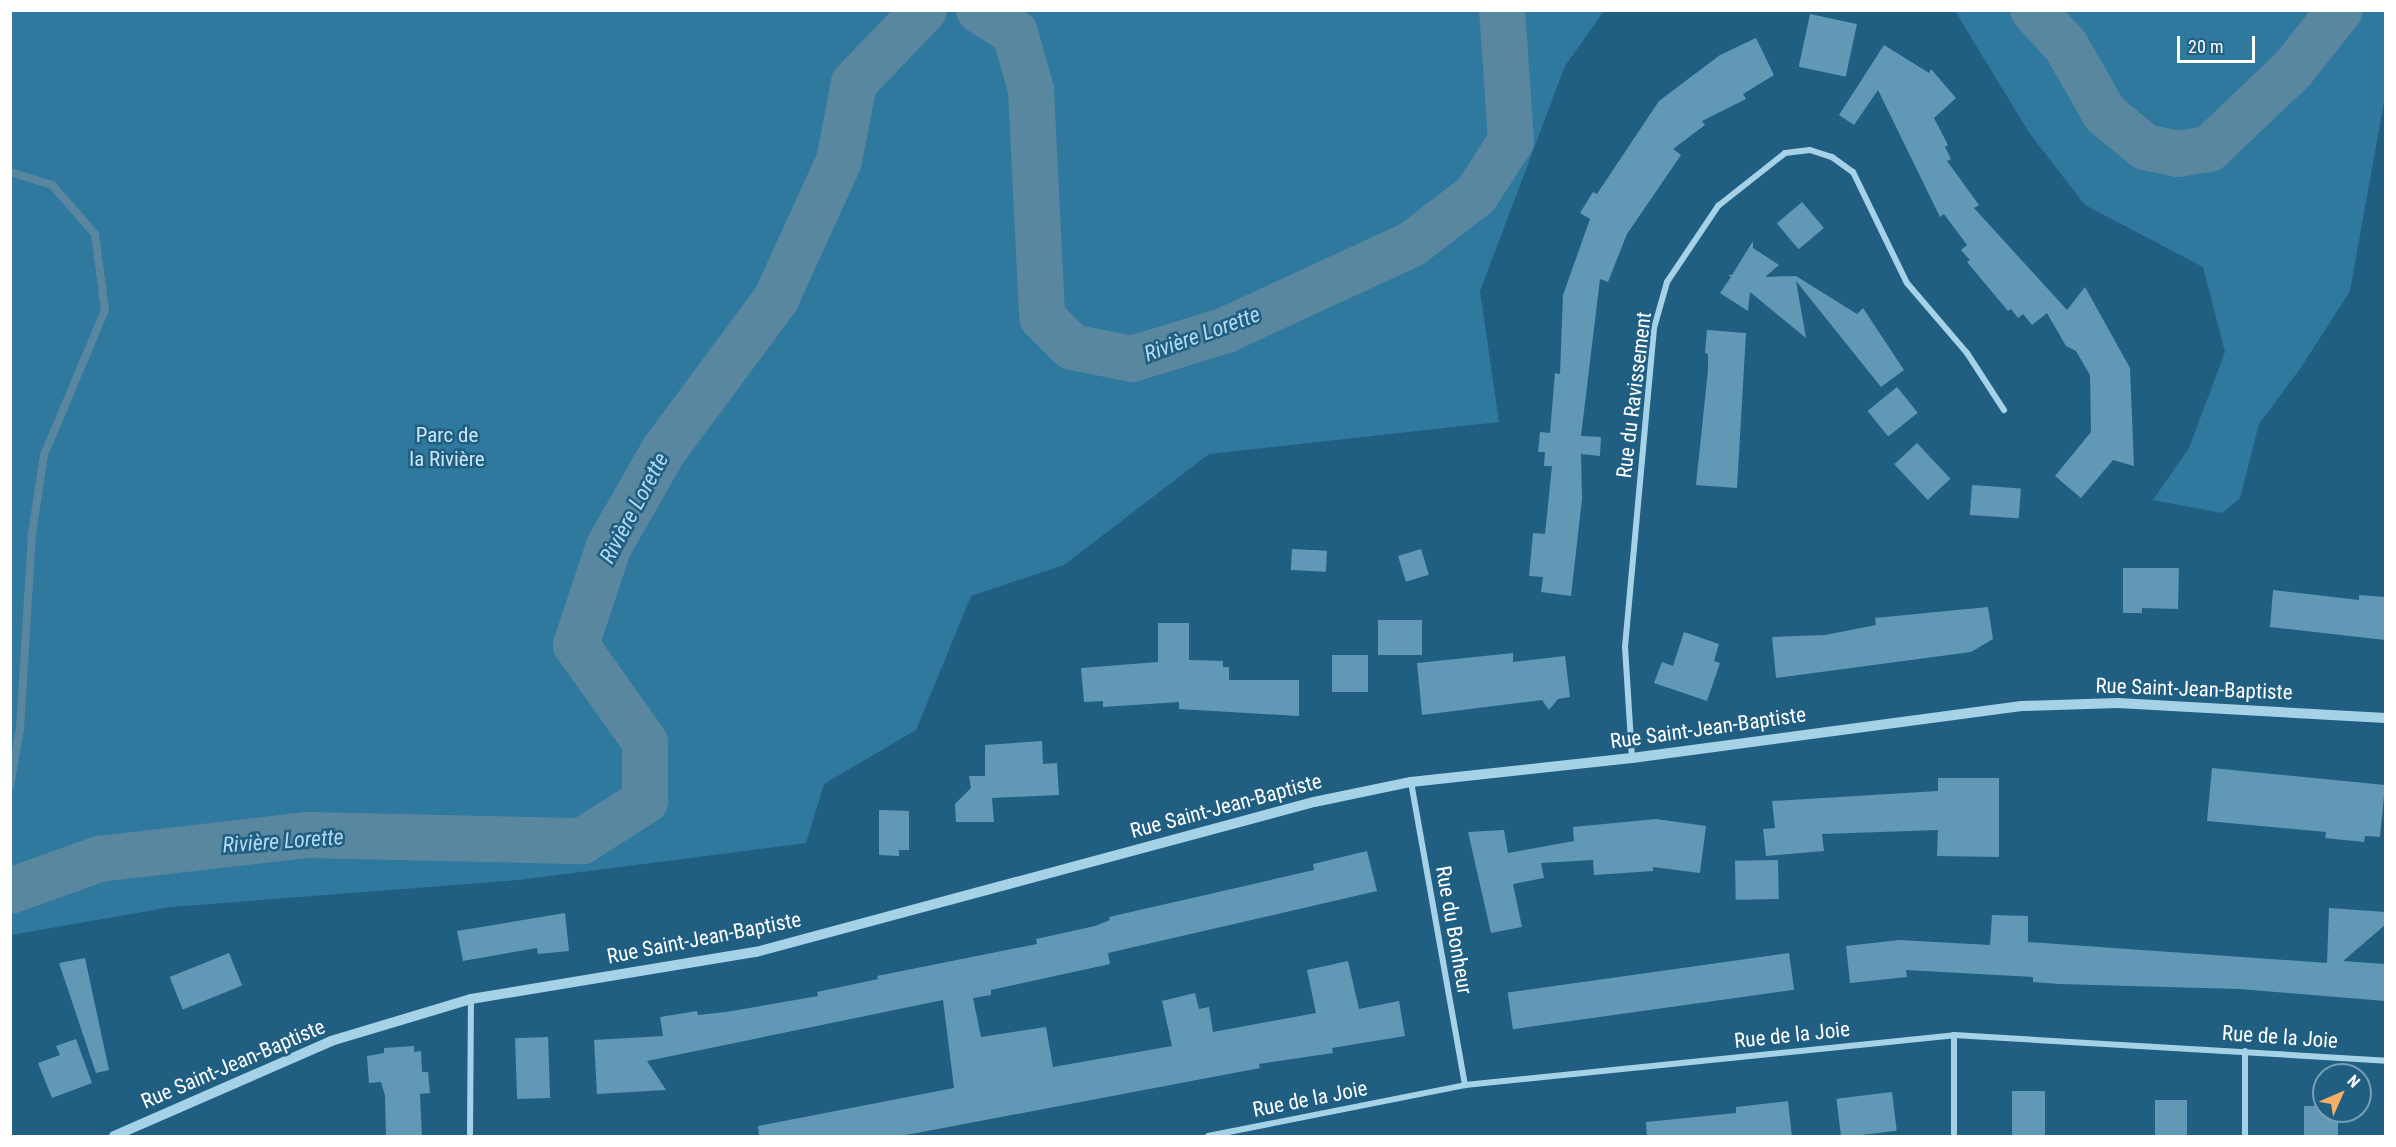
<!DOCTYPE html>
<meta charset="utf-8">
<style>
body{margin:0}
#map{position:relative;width:2396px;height:1147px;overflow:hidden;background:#205f82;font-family:"Roboto Condensed",sans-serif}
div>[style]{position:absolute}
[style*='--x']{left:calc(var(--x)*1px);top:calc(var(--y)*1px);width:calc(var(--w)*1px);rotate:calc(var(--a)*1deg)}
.green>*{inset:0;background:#2f789e}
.stream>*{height:8px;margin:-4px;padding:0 4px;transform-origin:4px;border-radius:4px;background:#5a87a0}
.river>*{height:46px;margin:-23px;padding:0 23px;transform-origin:23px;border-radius:23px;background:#5a87a0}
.building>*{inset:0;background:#6198b6;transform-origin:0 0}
.minor>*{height:6px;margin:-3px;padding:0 3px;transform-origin:3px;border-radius:3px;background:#a6d2e8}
.tertiary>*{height:10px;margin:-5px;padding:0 5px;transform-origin:5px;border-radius:5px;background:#a6d2e8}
span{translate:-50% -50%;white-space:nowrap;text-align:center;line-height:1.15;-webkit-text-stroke:5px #205f82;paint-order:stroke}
.street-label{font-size:21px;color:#fff}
.park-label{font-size:21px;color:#cae7f6}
.water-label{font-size:22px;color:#b1dbf0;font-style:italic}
.frame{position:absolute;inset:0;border:12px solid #fff;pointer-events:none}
.north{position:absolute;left:2312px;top:1063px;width:60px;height:60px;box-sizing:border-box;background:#205f82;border:2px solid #799fb4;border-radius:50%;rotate:45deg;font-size:16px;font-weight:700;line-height:24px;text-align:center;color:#fff}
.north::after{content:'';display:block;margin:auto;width:21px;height:27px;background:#f6af66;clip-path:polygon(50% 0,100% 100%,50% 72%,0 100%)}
.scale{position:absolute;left:2177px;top:36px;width:78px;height:27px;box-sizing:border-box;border:3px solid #fff;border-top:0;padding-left:8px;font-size:18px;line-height:21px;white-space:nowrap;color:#fff;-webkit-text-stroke:4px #205f82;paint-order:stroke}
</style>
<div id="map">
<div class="green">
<i style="clip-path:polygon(11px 10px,1604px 10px,1604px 11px,1565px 66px,1480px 291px,1499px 422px,1209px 454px,1064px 565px,971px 596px,916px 730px,824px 784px,806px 843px,519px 880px,171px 907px,11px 935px)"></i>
<i style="clip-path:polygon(1955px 11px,2385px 11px,2385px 96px,2350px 291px,2302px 366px,2259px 424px,2240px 498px,2222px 513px,2153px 500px,2189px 448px,2225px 352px,2203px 267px,2085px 205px,2030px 134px)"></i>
</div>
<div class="stream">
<i style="--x:10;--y:172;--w:44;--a:17.2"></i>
<i style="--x:52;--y:185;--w:65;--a:48.7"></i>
<i style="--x:95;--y:234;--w:77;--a:82.5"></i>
<i style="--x:105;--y:310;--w:157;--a:112.8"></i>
<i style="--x:44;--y:455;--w:79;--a:98.7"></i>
<i style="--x:32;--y:533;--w:195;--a:93.5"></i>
<i style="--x:20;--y:728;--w:60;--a:99.6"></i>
</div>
<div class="river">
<i style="--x:979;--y:10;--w:43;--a:32.6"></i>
<i style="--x:1015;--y:33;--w:59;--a:74.3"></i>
<i style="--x:1031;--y:90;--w:227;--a:87.2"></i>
<i style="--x:1042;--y:317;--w:42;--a:45"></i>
<i style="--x:1072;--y:347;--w:61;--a:11.3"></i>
<i style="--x:1132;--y:359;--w:98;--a:-17.1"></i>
<i style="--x:1226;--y:330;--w:205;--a:-24.8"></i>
<i style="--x:1412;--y:244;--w:81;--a:-37.4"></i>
<i style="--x:1476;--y:195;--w:64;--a:-57.1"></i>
<i style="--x:1511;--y:141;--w:131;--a:-93.9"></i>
<i style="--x:2033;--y:10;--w:49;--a:47.5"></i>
<i style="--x:2066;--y:46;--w:78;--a:60.2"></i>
<i style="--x:2105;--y:114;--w:52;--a:39.5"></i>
<i style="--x:2145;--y:147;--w:33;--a:12"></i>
<i style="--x:2177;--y:154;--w:32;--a:-9"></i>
<i style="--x:2209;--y:149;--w:116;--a:-43.6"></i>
<i style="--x:2293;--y:69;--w:75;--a:-51.5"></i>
<i style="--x:10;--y:891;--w:95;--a:-19.8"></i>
<i style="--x:99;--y:859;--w:210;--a:-6.6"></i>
<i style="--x:308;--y:835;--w:274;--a:1.3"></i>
<i style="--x:582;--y:841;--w:75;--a:-32.4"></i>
<i style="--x:645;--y:801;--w:59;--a:-90"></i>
<i style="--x:645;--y:742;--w:119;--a:-125.4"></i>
<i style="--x:576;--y:645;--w:104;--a:-71.6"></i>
<i style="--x:609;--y:546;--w:111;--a:-60.2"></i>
<i style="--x:664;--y:450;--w:188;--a:-53.4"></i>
<i style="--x:776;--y:299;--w:152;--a:-65.5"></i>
<i style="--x:839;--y:161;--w:79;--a:-79.1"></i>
<i style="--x:854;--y:83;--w:101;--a:-46.2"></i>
</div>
<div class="building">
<i style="left:1810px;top:14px;width:48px;height:54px;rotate:12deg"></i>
<i style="clip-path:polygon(1756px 38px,1774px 75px,1743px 94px,1746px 99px,1702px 121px,1705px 125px,1673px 149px,1681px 155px,1627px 234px,1608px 282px,1600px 279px,1581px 436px,1601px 437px,1600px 456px,1581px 454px,1582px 499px,1571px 596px,1541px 592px,1543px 577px,1529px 576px,1533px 533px,1545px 534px,1552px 466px,1544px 466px,1545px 452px,1538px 452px,1540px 432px,1550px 433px,1555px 373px,1560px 374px,1563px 295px,1590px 219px,1580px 213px,1593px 192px,1597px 194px,1659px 101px,1720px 55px)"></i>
<i style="clip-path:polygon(1884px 45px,1929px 73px,1931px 69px,1956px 98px,1934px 118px,1948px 145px,1945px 147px,1951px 159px,1947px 161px,1979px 205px,1974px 208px,2067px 310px,2085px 287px,2130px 368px,2134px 466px,2113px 460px,2081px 498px,2055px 476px,2091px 432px,2090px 375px,2076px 351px,2066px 346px,2047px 313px,2032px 325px,2023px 314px,2018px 318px,2011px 309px,2008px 311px,1967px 262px,1970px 260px,1961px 250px,1967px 245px,1944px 214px,1940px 217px,1878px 90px,1854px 125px,1839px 115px)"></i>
<i style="left:1802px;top:202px;width:34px;height:33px;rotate:50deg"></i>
<i style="clip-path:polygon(1753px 241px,1753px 248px,1779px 265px,1765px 277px,1796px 276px,1857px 314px,1863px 308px,1904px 370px,1881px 387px,1796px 281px,1806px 338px,1750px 292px,1748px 311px,1720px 293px,1731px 277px,1728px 275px,1732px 275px)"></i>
<i style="clip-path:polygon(1707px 330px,1746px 333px,1737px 488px,1696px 485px,1708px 370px,1708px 354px,1705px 353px)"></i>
<i style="left:1897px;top:387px;width:33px;height:38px;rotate:51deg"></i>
<i style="left:1917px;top:443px;width:49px;height:31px;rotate:47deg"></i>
<i style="left:1972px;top:485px;width:49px;height:30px;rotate:4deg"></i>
<i style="left:1292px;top:549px;width:35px;height:21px;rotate:3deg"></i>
<i style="left:1421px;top:549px;width:27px;height:24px;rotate:73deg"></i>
<i style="clip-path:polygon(2123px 568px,2179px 568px,2178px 609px,2142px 608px,2142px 613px,2123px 613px)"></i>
<i style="clip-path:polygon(2273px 590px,2359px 600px,2359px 595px,2385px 597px,2385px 640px,2270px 627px)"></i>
<i style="clip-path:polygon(1988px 607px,1993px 639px,1971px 652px,1776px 678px,1772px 637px,1825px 635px,1876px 625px,1875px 618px)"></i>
<i style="left:1378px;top:620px;width:44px;height:35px"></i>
<i style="clip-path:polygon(1158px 623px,1189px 623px,1189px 660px,1223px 661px,1223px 667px,1229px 667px,1229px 680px,1299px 680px,1299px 716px,1179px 709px,1179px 702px,1103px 707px,1103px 701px,1084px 702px,1081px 668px,1158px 662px)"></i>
<i style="clip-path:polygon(1684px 632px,1719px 644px,1714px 661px,1720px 663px,1707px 701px,1654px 683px,1662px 662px,1673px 666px)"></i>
<i style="clip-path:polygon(1513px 653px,1513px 662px,1565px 656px,1570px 697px,1558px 699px,1549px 710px,1542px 700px,1422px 715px,1417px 663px)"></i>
<i style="left:1332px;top:655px;width:36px;height:37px"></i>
<i style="clip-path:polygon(1042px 741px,1043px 764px,1057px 763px,1059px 795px,992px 798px,994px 822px,956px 822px,955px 804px,971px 788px,969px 776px,985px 776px,985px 745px)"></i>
<i style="clip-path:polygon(2212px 768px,2385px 785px,2380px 837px,2365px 836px,2364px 842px,2325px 838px,2326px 832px,2207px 821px)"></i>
<i style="clip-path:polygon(1938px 778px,1999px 778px,1999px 857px,1937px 856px,1938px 830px,1822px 834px,1824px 851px,1766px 856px,1763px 829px,1775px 828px,1772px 801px,1938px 791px)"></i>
<i style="clip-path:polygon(879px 810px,909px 811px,909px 850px,899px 850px,899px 856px,879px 855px)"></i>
<i style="clip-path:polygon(1656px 819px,1706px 826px,1700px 873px,1653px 867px,1653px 871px,1594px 875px,1593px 860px,1541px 863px,1544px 878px,1513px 884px,1522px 927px,1491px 933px,1468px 832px,1504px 830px,1508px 853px,1574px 841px,1573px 827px)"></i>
<i style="clip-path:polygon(1367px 851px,1377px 891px,1108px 953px,1110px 964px,991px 990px,991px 995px,973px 998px,981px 1037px,1046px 1027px,1053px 1067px,1172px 1046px,1162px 1001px,1195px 993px,1199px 1009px,1209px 1007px,1213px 1032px,1316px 1013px,1307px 970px,1348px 961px,1359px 1009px,1399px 1001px,1405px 1036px,1332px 1048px,1333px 1053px,1259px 1064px,1260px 1068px,917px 1133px,893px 1137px,759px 1137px,758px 1126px,954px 1088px,943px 1000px,647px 1061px,666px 1090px,597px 1094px,594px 1040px,663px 1036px,660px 1017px,697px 1011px,698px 1015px,726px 1012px,818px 996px,817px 992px,878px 979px,877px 976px,1037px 944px,1036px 939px,1095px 926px,1110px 920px,1109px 917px,1314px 870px,1313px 864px)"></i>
<i style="left:1778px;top:860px;width:39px;height:43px;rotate:89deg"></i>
<i style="clip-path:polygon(2329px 908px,2385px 912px,2385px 925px,2343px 961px,2385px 964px,2385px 1001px,2239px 989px,2059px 984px,2033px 982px,2033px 977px,1906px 970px,1907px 977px,1850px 983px,1846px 946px,1899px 940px,1990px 945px,1992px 915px,2028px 916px,2028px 942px,2327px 963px)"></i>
<i style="clip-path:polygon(565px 913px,569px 951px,538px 954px,537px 948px,463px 961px,457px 931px)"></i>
<i style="left:229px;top:953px;width:35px;height:64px;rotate:68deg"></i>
<i style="left:1789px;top:953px;width:37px;height:284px;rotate:82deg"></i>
<i style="clip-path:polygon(85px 958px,109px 1070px,96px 1073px,59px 963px)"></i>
<i style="left:548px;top:1037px;width:61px;height:33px;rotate:88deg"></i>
<i style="clip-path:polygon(76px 1039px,92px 1083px,52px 1098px,38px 1063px,60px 1055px,56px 1046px)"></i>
<i style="clip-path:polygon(414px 1046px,414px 1052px,421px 1051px,422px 1072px,428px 1072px,430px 1093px,420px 1094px,422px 1137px,386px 1137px,385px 1096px,381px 1082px,369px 1083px,367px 1056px,384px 1053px,384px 1048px)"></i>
<i style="left:2012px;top:1091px;width:33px;height:46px"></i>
<i style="left:1892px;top:1092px;width:39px;height:56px;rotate:83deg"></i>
<i style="left:2155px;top:1100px;width:32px;height:37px"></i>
<i style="clip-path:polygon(1788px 1101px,1792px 1137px,1647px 1137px,1646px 1122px,1736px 1113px,1736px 1107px)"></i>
<i style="clip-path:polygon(2304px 1106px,2324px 1106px,2324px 1111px,2338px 1111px,2338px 1137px,2304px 1137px)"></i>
</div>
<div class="minor">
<i style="--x:1632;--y:758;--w:111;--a:-93.6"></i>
<i style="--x:1625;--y:647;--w:320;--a:-84.8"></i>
<i style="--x:1654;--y:328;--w:48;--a:-74.2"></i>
<i style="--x:1667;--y:282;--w:92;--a:-56.1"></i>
<i style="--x:1718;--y:206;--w:85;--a:-38.3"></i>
<i style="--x:1785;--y:153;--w:25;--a:-7"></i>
<i style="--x:1810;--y:150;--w:23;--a:18"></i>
<i style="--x:1832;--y:157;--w:26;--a:36"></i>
<i style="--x:1853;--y:172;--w:123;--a:64.1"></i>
<i style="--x:1907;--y:283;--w:92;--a:49.4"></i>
<i style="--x:1967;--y:353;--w:68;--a:57"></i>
<i style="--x:1411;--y:782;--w:308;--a:79.9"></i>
<i style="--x:1954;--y:1035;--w:101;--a:90"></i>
<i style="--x:470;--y:1136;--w:137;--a:-89.6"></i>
<i style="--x:1208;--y:1136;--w:262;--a:-11.2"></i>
<i style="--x:1465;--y:1085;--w:492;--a:-5.8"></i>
<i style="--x:1954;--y:1035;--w:433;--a:3.4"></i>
<i style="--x:2245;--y:1136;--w:85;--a:-90"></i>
</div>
<div class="tertiary">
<i style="--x:114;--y:1136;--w:237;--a:-23.6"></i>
<i style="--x:331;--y:1041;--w:146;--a:-16.7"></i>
<i style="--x:471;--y:999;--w:289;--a:-9.4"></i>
<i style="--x:756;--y:952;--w:578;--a:-15.05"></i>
<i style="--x:1314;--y:802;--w:99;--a:-11.7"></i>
<i style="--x:1411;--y:782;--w:222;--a:-6.2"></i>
<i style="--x:1632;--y:758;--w:393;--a:-7.6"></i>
<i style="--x:2022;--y:706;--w:96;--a:-1.8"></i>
<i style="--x:2118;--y:703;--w:268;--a:3.2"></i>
</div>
<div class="street-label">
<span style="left:1634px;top:395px;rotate:-83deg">Rue du Ravissement</span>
<span style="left:2194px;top:689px;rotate:2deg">Rue Saint-Jean-Baptiste</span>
<span style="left:1708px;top:728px;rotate:-8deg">Rue Saint-Jean-Baptiste</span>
<span style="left:1226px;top:806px;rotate:-15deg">Rue Saint-Jean-Baptiste</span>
<span style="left:1454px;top:930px;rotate:80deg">Rue du Bonheur</span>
<span style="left:704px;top:938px;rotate:-11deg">Rue Saint-Jean-Baptiste</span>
<span style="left:1792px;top:1035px;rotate:-6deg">Rue de la Joie</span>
<span style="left:2280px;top:1037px;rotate:4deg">Rue de la Joie</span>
<span style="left:233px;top:1064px;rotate:-23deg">Rue Saint-Jean-Baptiste</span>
<span style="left:1310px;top:1099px;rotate:-11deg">Rue de la Joie</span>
</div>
<div class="park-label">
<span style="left:447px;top:447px">Parc de<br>la Rivière</span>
</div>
<div class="water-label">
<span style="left:1202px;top:334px;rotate:-20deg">Rivière Lorette</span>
<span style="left:634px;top:508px;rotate:-62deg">Rivière Lorette</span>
<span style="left:283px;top:841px;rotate:-4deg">Rivière Lorette</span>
</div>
<div class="frame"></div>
<div class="north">N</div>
<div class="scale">20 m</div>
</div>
